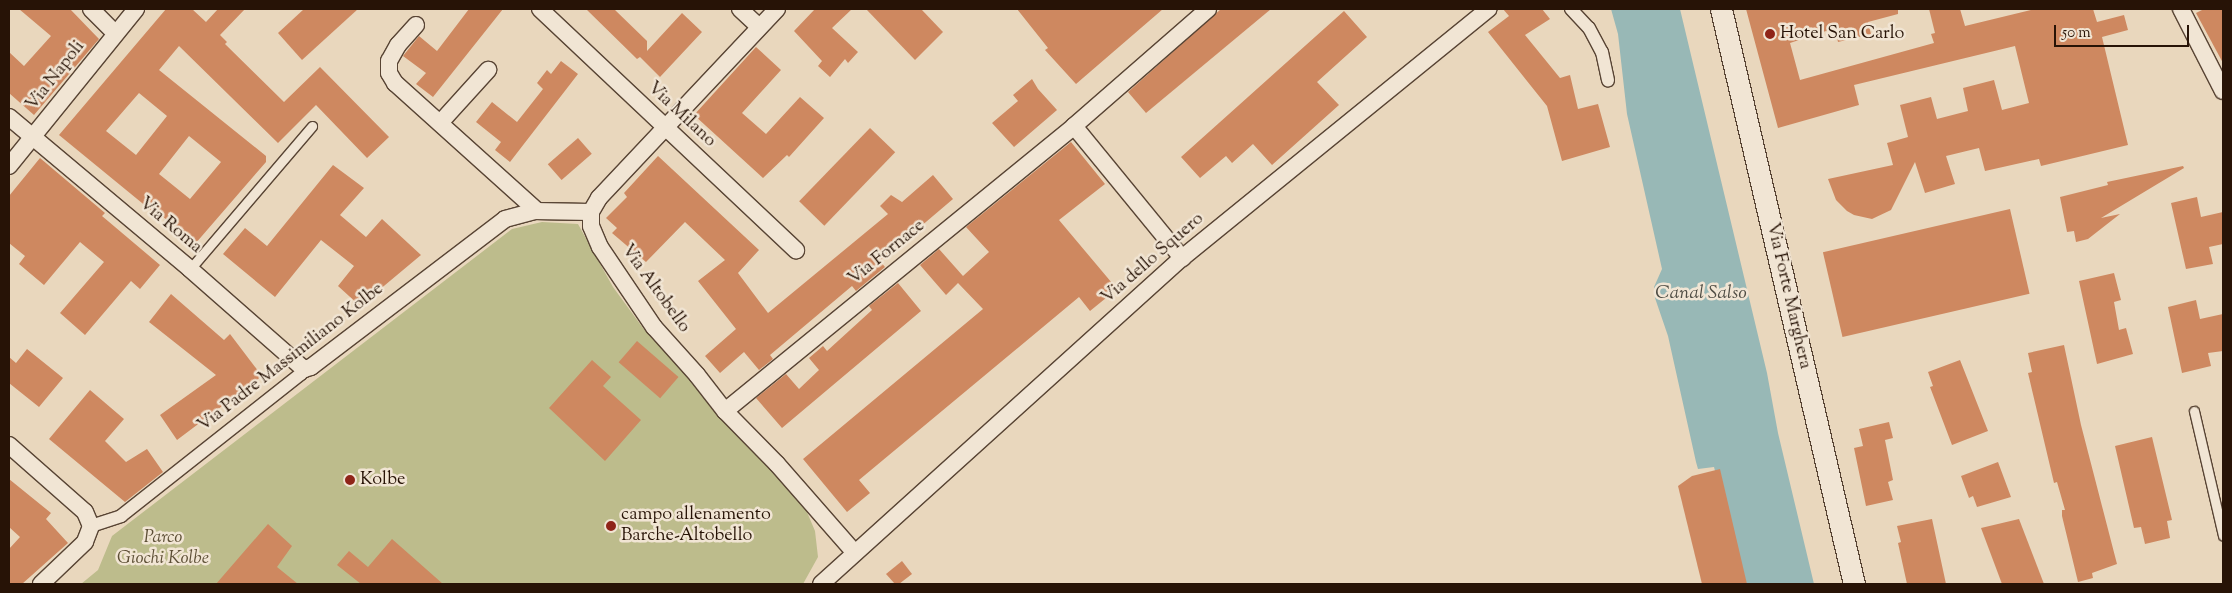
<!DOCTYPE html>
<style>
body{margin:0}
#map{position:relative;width:2232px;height:593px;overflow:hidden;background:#e9d7bd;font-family:"Sorts Mill Goudy",serif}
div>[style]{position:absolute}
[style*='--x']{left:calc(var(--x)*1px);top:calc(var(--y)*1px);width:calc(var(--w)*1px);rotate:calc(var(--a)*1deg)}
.green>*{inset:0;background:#bdbc8c}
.water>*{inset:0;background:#98b8b6}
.building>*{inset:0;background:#ce8860;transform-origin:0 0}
.roads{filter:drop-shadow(1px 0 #584434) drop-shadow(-1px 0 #584434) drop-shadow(0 1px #584434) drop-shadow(0 -1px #584434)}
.service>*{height:9px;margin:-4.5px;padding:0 4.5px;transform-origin:4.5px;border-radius:4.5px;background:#f1e5d4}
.pedestrian>*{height:12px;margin:-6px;padding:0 6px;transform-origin:6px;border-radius:6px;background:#f1e5d4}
.minor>*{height:16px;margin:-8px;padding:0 8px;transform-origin:8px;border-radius:8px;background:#f1e5d4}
.tertiary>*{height:21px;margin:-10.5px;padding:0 10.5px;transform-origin:10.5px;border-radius:10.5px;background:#f1e5d4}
.dots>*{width:14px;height:14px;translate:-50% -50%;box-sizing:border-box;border:2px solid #f1e5d4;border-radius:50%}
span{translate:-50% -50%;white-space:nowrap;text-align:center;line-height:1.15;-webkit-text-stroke:5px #f1e5d4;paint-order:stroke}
.poi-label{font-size:18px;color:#271306}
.left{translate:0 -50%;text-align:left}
.street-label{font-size:18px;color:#271306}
.park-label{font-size:18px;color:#5c4e35;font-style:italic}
.water-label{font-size:19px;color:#4f4d44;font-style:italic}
.frame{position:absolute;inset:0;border:10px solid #271306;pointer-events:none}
.scale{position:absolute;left:2054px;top:25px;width:135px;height:22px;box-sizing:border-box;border:2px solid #271306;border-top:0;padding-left:6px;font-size:15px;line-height:18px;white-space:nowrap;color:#271306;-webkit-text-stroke:4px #f1e5d4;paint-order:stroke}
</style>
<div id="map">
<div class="green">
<i style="clip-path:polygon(542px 222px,578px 224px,613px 287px,643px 328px,804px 505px,815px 531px,818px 557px,803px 584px,81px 584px,98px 570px,112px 536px,512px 229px)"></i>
</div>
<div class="water">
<i style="clip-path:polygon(1611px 9px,1680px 9px,1767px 373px,1778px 433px,1814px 584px,1744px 584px,1714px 467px,1698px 469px,1696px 462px,1668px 336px,1655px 298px,1654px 287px,1662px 269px,1627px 114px,1618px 34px)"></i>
</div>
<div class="building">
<i style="clip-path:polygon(19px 9px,70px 9px,99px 39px,34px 115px,9px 93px,9px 52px,24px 66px,51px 36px)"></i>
<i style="clip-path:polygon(evenodd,166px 9px,192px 9px,206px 22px,218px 9px,245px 9px,220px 35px,227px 42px,225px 44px,284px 102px,320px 67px,389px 137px,367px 158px,316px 105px,278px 143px,179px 46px,159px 70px,266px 156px,266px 162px,195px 244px,155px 210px,153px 212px,59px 135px,166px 9px,139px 93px,167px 116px,136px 155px,106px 131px,139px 93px,166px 9px,189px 136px,221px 162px,190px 199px,159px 174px,189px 136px)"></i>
<i style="clip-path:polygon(304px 9px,358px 9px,302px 60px,278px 33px)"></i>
<i style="clip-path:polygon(469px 9px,503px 9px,433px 97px,416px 84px,426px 73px,403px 56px,419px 36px,437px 51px)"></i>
<i style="clip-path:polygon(586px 9px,614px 9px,647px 41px,647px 51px,682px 13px,702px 32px,660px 77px,640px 57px,637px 59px)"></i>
<i style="clip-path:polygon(815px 9px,852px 9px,832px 28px,858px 52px,848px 63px,845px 59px,830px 77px,818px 66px,822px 61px,794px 31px)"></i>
<i style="clip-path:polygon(866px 9px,921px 9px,943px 32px,915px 60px)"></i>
<i style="clip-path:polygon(1017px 9px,1163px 9px,1076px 84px,1045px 50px,1048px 48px)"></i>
<i style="clip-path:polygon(1221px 9px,1271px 9px,1146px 113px,1128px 92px)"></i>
<i style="clip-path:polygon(1503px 9px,1542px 9px,1550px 19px,1525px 35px,1560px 78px,1570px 75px,1578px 109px,1598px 104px,1610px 147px,1562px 161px,1547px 106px,1488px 32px,1509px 16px)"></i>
<i style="clip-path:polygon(1746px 9px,1898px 9px,1898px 14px,1868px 22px,1871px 34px,1838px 42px,1835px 28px,1790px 43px,1800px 80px,1934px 43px,1931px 34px,1935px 33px,1929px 9px,1960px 9px,1965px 26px,2035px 9px,2093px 9px,2097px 22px,2124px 15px,2128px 30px,2102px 37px,2128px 145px,2041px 166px,2039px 159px,1985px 171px,1979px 148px,1946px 156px,1955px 184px,1925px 193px,1915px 162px,1891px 210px,1872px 219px,1854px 215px,1847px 211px,1836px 200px,1828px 179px,1893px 165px,1887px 143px,1908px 137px,1900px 105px,1931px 97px,1937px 119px,1968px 111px,1963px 88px,1994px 80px,2002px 110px,2029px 103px,2015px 46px,1854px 85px,1859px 105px,1778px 128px)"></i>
<i style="clip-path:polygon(2204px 9px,2223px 9px,2223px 63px,2196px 13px)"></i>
<i style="clip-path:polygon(1344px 11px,1367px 37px,1317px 82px,1339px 105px,1272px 165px,1253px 144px,1232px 163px,1226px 156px,1200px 178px,1181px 157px)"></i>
<i style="clip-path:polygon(756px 47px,781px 70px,742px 113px,766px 134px,800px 97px,824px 118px,789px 157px,787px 155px,763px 178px,694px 115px)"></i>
<i style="clip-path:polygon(561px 61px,578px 74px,510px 162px,495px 150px,501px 142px,476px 122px,492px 102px,517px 122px,543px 89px,537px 83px,547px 70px,551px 74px)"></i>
<i style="clip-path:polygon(1032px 79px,1038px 89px,1057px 110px,1014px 147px,992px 123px,1018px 101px,1013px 95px)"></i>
<i style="left:870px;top:128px;width:35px;height:102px;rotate:44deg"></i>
<i style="left:578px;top:138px;width:21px;height:40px;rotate:49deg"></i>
<i style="clip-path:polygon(1071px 142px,1105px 184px,1059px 220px,1117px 289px,1090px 311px,1079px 297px,859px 480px,870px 493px,847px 512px,803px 459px,983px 309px,958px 283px,946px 295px,920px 265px,939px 249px,963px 276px,989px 252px,966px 227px)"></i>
<i style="clip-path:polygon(658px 156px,759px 250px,738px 273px,768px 313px,888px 214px,880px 206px,891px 195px,902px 202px,933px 175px,953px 199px,880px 261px,885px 267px,856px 291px,852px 286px,770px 355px,773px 359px,759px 370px,744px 352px,720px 373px,705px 356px,736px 329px,698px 281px,725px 260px,685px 222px,646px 262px,612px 233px,617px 228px,606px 218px,627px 197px,624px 193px)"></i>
<i style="clip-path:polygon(40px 158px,105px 213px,102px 216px,160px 265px,140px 289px,131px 281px,85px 335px,60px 313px,104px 262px,80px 242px,44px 285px,19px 264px,25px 256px,9px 243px,9px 196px)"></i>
<i style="clip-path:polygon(333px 165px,364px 188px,340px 215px,366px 237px,382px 219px,421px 255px,360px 306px,338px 286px,354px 266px,321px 240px,275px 297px,223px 254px,245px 228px,267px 246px)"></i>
<i style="clip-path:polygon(2183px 166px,2184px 168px,2101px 218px,2120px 214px,2088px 239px,2076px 242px,2074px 231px,2067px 232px,2060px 197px,2108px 185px,2107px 182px)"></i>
<i style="clip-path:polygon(2197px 197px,2201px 217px,2223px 212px,2223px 244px,2209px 247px,2213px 264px,2186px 269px,2171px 203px)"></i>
<i style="left:2010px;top:209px;width:87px;height:192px;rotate:77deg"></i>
<i style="clip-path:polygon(2114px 273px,2121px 300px,2114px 302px,2119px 330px,2126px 328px,2133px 354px,2097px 364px,2079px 281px)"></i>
<i style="clip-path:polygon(898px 283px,921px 311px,782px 428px,756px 398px,786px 374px,799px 389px,819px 370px,809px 358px,823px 346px,827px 351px,872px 310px,869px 306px)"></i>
<i style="clip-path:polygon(171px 294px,224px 340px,230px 334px,262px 376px,177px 440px,160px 415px,216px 375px,149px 322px)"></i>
<i style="clip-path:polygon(2196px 300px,2200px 319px,2223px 314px,2223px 351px,2208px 353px,2211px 366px,2182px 373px,2168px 307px)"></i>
<i style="left:637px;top:341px;width:55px;height:28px;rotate:41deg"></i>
<i style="clip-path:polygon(2064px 345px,2081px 425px,2117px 564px,2092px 573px,2093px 578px,2078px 582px,2062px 516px,2062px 510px,2065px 510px,2057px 482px,2054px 483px,2028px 373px,2032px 372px,2028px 353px)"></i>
<i style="clip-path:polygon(27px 349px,63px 378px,39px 407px,9px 383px,9px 357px,16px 363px)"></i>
<i style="clip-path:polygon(592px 360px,611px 377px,603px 386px,641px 420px,605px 461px,549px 408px)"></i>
<i style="clip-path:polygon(1960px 360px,1988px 431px,1952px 445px,1930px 387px,1933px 386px,1928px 372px)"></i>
<i style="clip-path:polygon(90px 390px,124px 419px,105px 441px,126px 462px,147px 449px,163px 472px,125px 502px,49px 439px)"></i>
<i style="clip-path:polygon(1889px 422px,1893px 438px,1885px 440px,1893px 480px,1888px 482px,1893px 500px,1866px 506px,1854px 448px,1863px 446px,1859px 429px)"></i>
<i style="clip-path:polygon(2152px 437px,2172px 520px,2167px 521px,2170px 538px,2145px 544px,2141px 527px,2134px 528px,2115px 446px)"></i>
<i style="clip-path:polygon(1998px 462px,2011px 497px,1977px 507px,1973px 496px,1969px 498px,1961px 476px)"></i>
<i style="clip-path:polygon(1720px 469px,1747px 584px,1702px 584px,1678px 486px,1692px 476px)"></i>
<i style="clip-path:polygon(9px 479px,51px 513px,46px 519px,68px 543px,22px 584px,9px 584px,9px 549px,20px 537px,9px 527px)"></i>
<i style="clip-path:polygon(1932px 519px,1946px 584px,1907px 584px,1898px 543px,1901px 542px,1897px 526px)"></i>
<i style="clip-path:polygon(2019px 519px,2044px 584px,2002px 584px,1981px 528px)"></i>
<i style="clip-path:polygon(268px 524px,292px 546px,277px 567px,298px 584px,216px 584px)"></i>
<i style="clip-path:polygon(392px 539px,443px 584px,361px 584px,337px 565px,349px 551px,368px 567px)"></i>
<i style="clip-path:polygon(902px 561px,912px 574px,899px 584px,895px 584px,886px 574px)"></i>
</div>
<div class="roads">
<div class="service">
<i style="--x:190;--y:269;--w:188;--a:-49.5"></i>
<i style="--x:2194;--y:411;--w:128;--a:76.9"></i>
</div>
<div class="pedestrian">
<i style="--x:1571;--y:9;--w:26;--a:47"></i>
<i style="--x:1589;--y:28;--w:27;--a:62"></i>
<i style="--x:1602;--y:52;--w:29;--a:78"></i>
<i style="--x:91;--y:526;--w:32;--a:-18"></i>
<i style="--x:121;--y:516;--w:229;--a:-38.3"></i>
<i style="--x:301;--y:374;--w:6;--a:-59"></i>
</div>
<div class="minor">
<i style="--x:91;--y:9;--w:34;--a:45"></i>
<i style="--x:540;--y:9;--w:352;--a:43.3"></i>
<i style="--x:740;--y:9;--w:26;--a:43"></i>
<i style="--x:777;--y:9;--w:260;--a:133.3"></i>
<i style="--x:599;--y:198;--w:16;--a:120"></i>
<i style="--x:591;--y:212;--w:14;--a:90"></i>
<i style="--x:591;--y:226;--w:23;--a:67"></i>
<i style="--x:600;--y:247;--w:97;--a:56"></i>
<i style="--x:654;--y:327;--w:64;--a:48.1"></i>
<i style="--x:697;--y:375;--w:46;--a:52.1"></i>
<i style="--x:725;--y:411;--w:74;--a:45.5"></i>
<i style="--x:777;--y:464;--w:118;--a:48.8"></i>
<i style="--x:2181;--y:9;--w:92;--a:62.9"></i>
<i style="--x:416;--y:25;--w:27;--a:132"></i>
<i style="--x:398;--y:45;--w:18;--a:119"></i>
<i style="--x:389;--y:61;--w:12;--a:90"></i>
<i style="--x:389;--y:73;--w:12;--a:59"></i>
<i style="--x:395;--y:83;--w:191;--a:42"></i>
<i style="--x:9;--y:117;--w:236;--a:40"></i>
<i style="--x:190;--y:269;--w:152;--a:41.3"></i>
<i style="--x:304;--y:369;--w:7;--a:-16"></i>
<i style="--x:311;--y:367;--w:244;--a:-37.3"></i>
<i style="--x:505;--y:219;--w:30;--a:-15"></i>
<i style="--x:534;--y:211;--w:57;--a:1"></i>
<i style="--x:440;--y:123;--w:72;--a:-47.8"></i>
<i style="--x:1074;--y:126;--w:171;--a:50.7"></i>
<i style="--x:9;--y:166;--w:202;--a:-51"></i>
<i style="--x:725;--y:411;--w:451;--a:-39.2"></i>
<i style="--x:1074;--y:126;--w:178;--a:-41.1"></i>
<i style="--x:9;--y:445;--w:101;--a:41.4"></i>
<i style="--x:85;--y:512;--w:15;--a:67"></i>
<i style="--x:91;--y:526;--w:17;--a:111"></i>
<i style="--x:85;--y:542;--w:61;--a:136.3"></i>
<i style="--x:821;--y:584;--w:486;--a:-42.1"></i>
<i style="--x:1182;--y:258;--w:395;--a:-39.1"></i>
</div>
<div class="tertiary">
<i style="--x:1721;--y:9;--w:590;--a:76.98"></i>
</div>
</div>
<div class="dots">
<i style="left:1770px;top:34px;background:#8f2418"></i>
<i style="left:350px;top:480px;background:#8f2418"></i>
<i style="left:611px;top:526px;background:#8f2418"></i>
</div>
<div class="poi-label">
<span class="left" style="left:1780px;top:34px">Hotel San Carlo</span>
<span class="left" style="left:360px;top:480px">Kolbe</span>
<span class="left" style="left:621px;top:526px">campo allenamento<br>Barche-Altobello</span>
</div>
<div class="street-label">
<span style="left:56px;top:76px;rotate:-52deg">Via Napoli</span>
<span style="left:681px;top:115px;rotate:43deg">Via Milano</span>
<span style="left:170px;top:226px;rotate:40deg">Via Roma</span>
<span style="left:887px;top:253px;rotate:-39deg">Via Fornace</span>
<span style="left:1153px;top:259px;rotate:-41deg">Via dello Squero</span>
<span style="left:655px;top:289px;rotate:54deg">Via Altobello</span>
<span style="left:1788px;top:296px;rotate:77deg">Via Forte Marghera</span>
<span style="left:291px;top:358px;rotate:-38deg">Via Padre Massimiliano Kolbe</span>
</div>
<div class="park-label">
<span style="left:163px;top:549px">Parco<br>Giochi Kolbe</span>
</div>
<div class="water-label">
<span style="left:1701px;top:294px">Canal Salso</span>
</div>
<div class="frame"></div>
<div class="scale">50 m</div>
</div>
